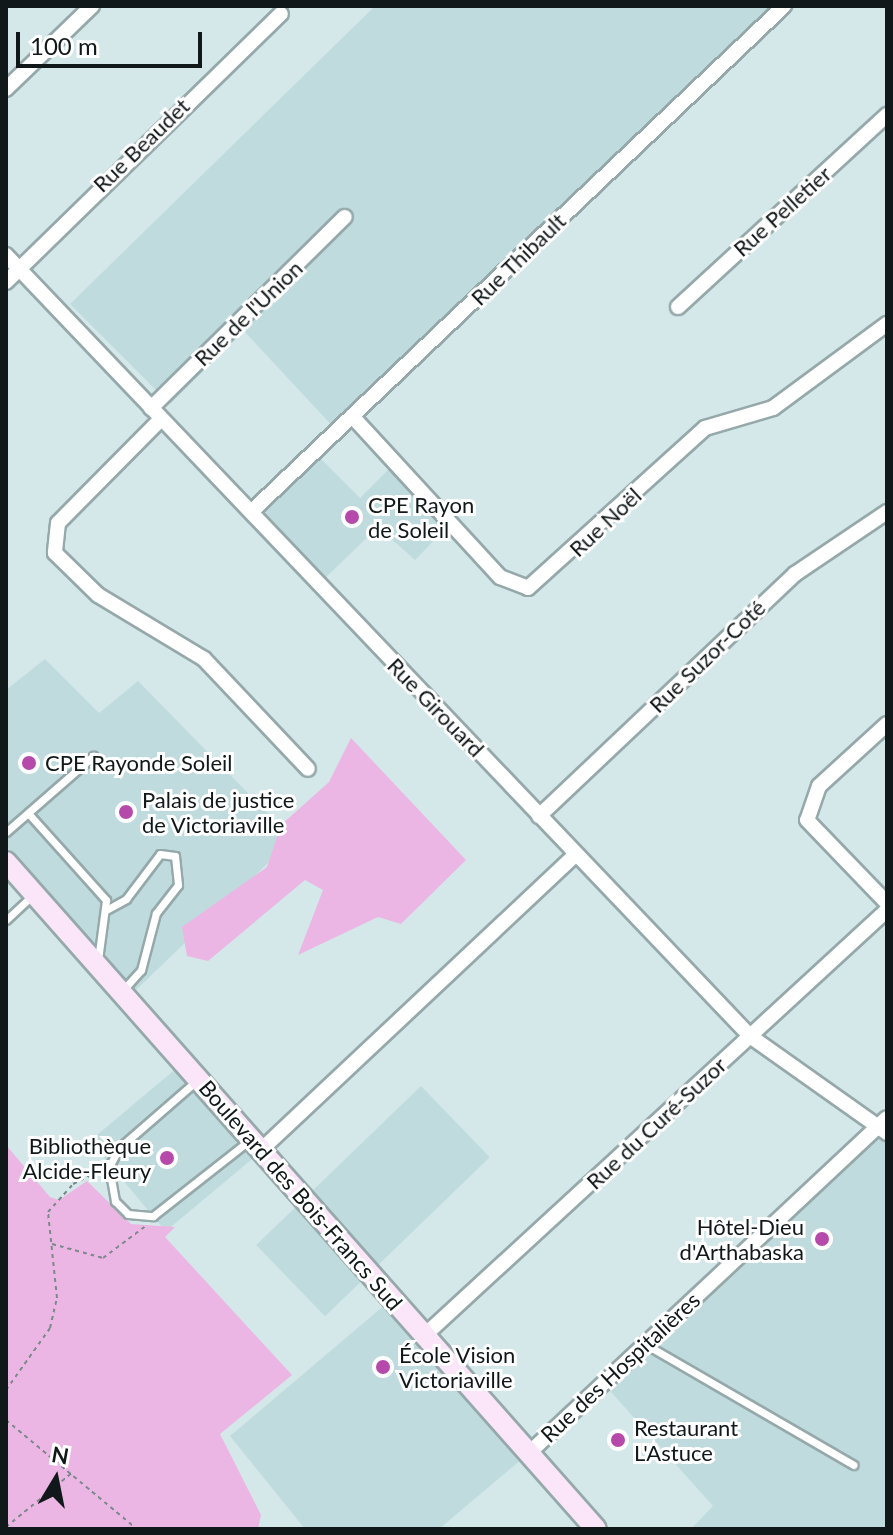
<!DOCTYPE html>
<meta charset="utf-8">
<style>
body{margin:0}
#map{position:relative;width:893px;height:1535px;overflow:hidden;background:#d4e8ea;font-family:Lato,sans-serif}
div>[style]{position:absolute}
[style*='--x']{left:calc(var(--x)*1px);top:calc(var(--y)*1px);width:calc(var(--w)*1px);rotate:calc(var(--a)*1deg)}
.built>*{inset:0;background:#bfdbde;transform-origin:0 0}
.green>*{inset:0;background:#ebb6e3}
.path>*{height:2px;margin-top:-1px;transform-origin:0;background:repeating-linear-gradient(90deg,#7b898b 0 4px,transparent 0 8px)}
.roads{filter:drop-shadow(2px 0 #96a9aa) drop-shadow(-2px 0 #96a9aa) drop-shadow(0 2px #96a9aa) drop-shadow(0 -2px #96a9aa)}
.lane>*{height:7px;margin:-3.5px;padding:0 3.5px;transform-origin:3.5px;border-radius:3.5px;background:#fff}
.street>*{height:14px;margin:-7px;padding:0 7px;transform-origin:7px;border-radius:7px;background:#fff}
.secondary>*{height:20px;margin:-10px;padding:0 10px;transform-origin:10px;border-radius:10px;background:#fae6f8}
.dots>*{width:22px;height:22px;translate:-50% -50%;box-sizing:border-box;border:4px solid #fff;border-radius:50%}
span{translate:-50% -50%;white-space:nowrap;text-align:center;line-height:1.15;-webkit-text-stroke:6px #fff;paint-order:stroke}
.street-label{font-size:22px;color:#111819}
.poi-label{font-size:22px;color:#111819}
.left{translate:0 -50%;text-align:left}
.right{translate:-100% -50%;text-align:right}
.frame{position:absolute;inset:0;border:8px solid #111819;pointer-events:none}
.north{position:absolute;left:16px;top:1439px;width:80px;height:80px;-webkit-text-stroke:6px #fff;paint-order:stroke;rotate:10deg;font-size:22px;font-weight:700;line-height:32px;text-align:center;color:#111819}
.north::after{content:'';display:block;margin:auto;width:28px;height:36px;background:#111819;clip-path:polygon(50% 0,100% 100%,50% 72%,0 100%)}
.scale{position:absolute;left:16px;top:32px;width:186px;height:36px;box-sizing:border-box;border:4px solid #111819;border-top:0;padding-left:10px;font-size:24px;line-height:28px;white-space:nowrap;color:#111819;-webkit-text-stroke:6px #fff;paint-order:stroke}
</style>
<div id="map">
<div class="built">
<i style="clip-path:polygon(375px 6px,783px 6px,337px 431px,244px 331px,170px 404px,70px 304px)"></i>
<i style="clip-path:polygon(314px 452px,360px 498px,396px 462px,453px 521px,415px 560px,378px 527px,319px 584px,251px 512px)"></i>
<i style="clip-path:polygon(45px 659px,99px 713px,138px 681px,293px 839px,135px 991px,6px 846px,6px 690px)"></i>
<i style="left:178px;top:1067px;width:118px;height:115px;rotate:50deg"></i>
<i style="left:421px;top:1086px;width:99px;height:229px;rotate:46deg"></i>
<i style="clip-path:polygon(877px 1127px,887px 1133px,887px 1529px,691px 1529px,713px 1506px,603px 1383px)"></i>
<i style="clip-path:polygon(393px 1298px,529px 1453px,439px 1529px,305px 1529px,230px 1436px)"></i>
</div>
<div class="green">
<i style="clip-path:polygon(351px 738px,466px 860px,401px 924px,378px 917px,298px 955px,323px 890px,305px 880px,208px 961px,187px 956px,182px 927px,267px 867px,281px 825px,329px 782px)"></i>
<i style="clip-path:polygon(6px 1145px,50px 1197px,59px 1200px,87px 1181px,131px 1224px,175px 1227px,165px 1237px,292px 1375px,220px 1434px,261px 1515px,258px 1529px,6px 1529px)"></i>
</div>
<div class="path">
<i style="--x:52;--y:1244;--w:53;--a:15.4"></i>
<i style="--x:103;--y:1258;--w:55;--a:-36.9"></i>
<i style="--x:6;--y:1390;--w:76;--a:-54.6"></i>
<i style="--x:50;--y:1328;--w:31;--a:-77"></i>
<i style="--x:57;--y:1298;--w:86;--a:-96"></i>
<i style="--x:48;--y:1212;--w:38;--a:-48"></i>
<i style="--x:73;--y:1184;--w:30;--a:-26"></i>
<i style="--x:6;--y:1420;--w:170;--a:39.8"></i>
<i style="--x:6;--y:1527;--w:87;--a:-39.4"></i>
</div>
<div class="roads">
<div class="lane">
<i style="--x:28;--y:813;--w:117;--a:48.1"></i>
<i style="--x:106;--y:900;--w:61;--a:97.6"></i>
<i style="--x:6;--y:832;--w:116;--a:-41.1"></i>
<i style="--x:108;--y:909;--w:21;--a:-29"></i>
<i style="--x:126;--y:899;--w:56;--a:-52.9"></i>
<i style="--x:160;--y:854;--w:15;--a:8"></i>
<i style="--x:175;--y:856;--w:29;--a:84"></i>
<i style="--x:178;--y:885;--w:36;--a:128"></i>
<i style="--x:156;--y:913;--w:59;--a:104.7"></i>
<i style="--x:141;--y:970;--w:27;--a:132"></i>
<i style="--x:6;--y:920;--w:37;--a:-43"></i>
<i style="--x:195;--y:1082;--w:101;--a:139"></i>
<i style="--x:119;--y:1148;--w:21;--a:118"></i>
<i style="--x:109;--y:1167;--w:35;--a:80"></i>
<i style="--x:115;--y:1201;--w:18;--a:45"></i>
<i style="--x:128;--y:1214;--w:25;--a:5"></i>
<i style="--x:153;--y:1216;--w:123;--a:-38.1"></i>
<i style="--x:645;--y:1344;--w:241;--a:30.1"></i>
</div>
<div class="street">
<i style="--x:6;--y:89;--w:120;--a:-44"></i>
<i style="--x:6;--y:255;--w:1079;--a:46.39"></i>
<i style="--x:750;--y:1036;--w:168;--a:35.3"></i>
<i style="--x:6;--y:282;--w:384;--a:-44.3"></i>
<i style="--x:678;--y:307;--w:284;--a:-42.6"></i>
<i style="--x:151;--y:408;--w:272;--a:-44.6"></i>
<i style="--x:352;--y:416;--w:219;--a:47.4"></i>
<i style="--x:500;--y:577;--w:30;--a:21"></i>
<i style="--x:528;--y:588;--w:239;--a:-42.1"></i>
<i style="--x:705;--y:428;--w:71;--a:-16.4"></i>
<i style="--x:773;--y:408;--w:142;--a:-36.4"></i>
<i style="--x:161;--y:419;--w:146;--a:134.7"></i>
<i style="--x:58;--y:523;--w:30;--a:96"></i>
<i style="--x:55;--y:553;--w:60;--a:44.3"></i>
<i style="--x:98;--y:595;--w:124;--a:31.1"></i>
<i style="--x:204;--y:659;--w:151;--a:46.6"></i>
<i style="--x:251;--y:512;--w:735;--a:-43.51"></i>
<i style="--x:887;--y:724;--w:92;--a:137.6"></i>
<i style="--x:819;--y:786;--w:36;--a:109"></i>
<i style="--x:807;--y:820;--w:115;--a:46.1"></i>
<i style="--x:539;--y:816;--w:352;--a:-43.4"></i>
<i style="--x:795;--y:574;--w:111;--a:-34"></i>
<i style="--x:261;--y:1150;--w:431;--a:-43.2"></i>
<i style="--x:425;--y:1335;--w:628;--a:-42.61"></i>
<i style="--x:529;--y:1453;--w:490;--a:-43.1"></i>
</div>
<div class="secondary">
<i style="--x:6;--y:862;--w:890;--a:48.51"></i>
</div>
</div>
<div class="dots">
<i style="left:352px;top:517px;background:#b64aab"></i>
<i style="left:29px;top:763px;background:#b64aab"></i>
<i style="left:126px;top:812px;background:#b64aab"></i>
<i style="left:167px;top:1158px;background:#b64aab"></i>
<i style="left:822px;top:1239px;background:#b64aab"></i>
<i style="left:383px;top:1367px;background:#b64aab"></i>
<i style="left:618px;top:1440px;background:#b64aab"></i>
</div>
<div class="street-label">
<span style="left:141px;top:145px;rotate:-44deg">Rue Beaudet</span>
<span style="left:782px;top:211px;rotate:-42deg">Rue Pelletier</span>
<span style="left:518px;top:259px;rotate:-44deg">Rue Thibault</span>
<span style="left:248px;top:313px;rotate:-44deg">Rue de l'Union</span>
<span style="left:605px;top:522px;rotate:-43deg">Rue Noël</span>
<span style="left:707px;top:656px;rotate:-44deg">Rue Suzor-Coté</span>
<span style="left:436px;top:707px;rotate:46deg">Rue Girouard</span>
<span style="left:656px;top:1123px;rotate:-43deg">Rue du Curé-Suzor</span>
<span style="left:301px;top:1195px;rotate:49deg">Boulevard des Bois-Francs Sud</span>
<span style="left:620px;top:1367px;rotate:-43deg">Rue des Hospitalières</span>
</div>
<div class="poi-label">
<span class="left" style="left:368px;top:517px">CPE Rayon<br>de Soleil</span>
<span class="left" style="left:45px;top:763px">CPE Rayonde Soleil</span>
<span class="left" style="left:142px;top:812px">Palais de justice<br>de Victoriaville</span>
<span class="right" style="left:151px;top:1158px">Bibliothèque<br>Alcide-Fleury</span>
<span class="right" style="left:804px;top:1239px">Hôtel-Dieu<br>d'Arthabaska</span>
<span class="left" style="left:399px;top:1367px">École Vision<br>Victoriaville</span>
<span class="left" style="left:634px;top:1440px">Restaurant<br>L'Astuce</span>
</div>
<div class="frame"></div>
<div class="north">N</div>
<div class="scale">100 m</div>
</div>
